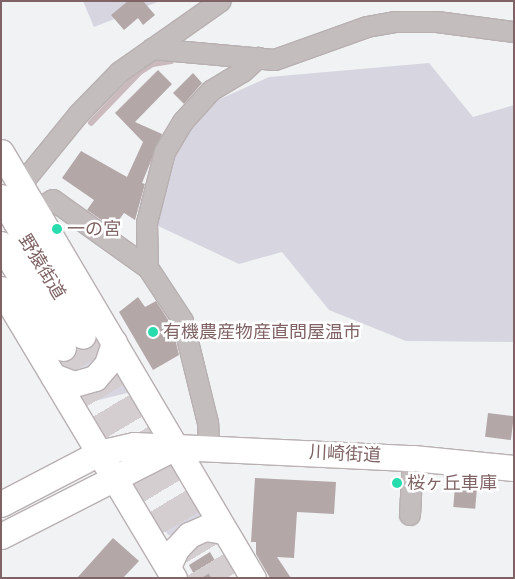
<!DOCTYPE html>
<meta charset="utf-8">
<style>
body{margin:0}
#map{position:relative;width:515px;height:579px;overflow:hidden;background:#f0f2f4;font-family:Poppins,"Noto Sans JP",sans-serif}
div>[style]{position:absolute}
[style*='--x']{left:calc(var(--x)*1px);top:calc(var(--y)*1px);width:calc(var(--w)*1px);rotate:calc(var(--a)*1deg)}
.green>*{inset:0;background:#d7d6e0}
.stream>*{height:5.5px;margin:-2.75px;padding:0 2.75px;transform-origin:2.75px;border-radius:2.75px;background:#cababe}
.building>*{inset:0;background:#b4a7a8;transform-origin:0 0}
.major-tunnel>*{height:25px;margin-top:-12.5px;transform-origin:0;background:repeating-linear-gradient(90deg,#d4ced0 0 25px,transparent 0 37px)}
.roads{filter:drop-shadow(1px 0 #b8b0b1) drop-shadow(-1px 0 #b8b0b1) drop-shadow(0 1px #b8b0b1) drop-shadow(0 -1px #b8b0b1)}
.minor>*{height:20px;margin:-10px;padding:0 10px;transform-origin:10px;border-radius:10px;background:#c4bdbd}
.major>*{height:25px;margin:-12.5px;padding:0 12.5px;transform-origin:12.5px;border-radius:12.5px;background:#fff}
.dots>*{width:14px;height:14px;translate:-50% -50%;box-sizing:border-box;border:2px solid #fff;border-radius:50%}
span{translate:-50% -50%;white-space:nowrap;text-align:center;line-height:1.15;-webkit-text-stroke:5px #fff;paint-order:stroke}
.poi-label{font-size:18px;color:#806465}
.left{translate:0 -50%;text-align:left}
.street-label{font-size:18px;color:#806465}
.frame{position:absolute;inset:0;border:2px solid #806465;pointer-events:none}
</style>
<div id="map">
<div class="green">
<i style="clip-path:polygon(83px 1px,160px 1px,94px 27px)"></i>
<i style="clip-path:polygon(429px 63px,473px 117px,514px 105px,514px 342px,406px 341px,329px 310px,282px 252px,239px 264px,154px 224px,164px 176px,183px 131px,218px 100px,269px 77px)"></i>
<i style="clip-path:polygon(95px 331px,101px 345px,91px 369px,78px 374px,64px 370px,55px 354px)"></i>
<i style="clip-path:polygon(116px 369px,131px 392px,83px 404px,78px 394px)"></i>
<i style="clip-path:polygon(201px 511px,203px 519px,173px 536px,168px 535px,157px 514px)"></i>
</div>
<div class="stream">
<i style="--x:91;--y:123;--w:71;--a:-46.1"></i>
<i style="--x:140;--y:72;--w:15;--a:-32"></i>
<i style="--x:153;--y:64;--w:18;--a:-9"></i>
</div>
<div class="building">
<i style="clip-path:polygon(128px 1px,143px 1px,155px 15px,143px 25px,138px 18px,124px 30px,111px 15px)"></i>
<i style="clip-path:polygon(158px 70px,172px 84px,135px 122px,162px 134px,142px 183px,145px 184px,135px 220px,124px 213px,113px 228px,87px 210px,94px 200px,62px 178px,81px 151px,127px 177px,143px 142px,115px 113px)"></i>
<i style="clip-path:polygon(193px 73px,202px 83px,184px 104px,173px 93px)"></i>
<i style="clip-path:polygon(138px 297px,145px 307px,156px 301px,172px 326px,179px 355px,153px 370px,119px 312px)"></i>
<i style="left:488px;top:413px;width:26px;height:24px;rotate:7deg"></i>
<i style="clip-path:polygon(255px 478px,336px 482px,334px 514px,297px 512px,294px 558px,277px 557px,291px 578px,270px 578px,256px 554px,256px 542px,251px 542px)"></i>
<i style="left:455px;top:487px;width:22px;height:20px;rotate:5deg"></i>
<i style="clip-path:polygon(113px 538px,139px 561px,123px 578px,77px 578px)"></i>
<i style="clip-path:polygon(210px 552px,225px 578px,196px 578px,189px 565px)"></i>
</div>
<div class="major-tunnel">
<i style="--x:83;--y:336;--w:281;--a:59.4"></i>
<i style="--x:63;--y:348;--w:268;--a:59.2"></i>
</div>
<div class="roads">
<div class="minor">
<i style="--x:152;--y:49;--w:123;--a:5.1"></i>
<i style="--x:275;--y:60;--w:98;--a:-19.7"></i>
<i style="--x:367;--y:27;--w:28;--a:-10"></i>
<i style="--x:395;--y:22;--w:42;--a:0"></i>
<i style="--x:437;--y:22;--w:78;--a:7.4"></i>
<i style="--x:21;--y:185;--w:90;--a:-50.8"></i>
<i style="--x:78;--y:115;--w:60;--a:-45.7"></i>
<i style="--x:120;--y:72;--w:123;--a:-35.1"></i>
<i style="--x:36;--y:211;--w:20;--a:-33"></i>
<i style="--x:53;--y:200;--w:117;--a:35.6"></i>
<i style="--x:209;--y:447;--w:24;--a:-92"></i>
<i style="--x:208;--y:423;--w:105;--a:-103.8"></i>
<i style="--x:183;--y:321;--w:64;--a:-123.4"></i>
<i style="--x:148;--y:268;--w:45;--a:-91.3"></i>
<i style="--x:147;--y:223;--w:73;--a:-75.8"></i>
<i style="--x:165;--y:152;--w:35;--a:-59"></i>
<i style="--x:183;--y:122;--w:42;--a:-47.9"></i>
<i style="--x:211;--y:91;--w:37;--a:-31"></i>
<i style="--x:243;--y:72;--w:21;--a:-43"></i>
<i style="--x:410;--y:515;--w:57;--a:-87"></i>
</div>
<div class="major">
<i style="--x:1;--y:152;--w:495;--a:59.4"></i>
<i style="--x:1;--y:197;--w:161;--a:59.5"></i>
<i style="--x:1;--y:244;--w:121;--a:59.2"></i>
<i style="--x:1;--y:289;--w:337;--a:59.1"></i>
<i style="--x:53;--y:376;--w:22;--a:21"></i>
<i style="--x:74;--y:384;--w:22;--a:-16"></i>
<i style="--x:95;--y:378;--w:18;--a:-49"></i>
<i style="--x:107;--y:364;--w:23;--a:-72"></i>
<i style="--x:1;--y:504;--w:110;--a:-27.5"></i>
<i style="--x:99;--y:453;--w:36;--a:-13"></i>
<i style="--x:134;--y:445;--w:279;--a:2.7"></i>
<i style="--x:413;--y:458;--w:101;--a:5.7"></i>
<i style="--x:1;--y:536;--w:194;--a:-27"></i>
<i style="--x:168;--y:567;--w:20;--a:-66"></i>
<i style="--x:176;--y:549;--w:19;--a:-47"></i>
<i style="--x:189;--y:535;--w:17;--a:-24"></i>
<i style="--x:205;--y:528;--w:20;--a:9"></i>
</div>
</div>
<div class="dots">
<i style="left:57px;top:229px;background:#28dcae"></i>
<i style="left:153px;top:332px;background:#28dcae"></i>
<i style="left:397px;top:483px;background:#28dcae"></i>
</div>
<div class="poi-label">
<span class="left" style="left:67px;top:229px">一の宮</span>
<span class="left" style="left:163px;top:332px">有機農産物産直問屋温市</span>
<span class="left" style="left:407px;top:483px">桜ヶ丘車庫</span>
</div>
<div class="street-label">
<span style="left:42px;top:267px;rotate:59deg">野猿街道</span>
<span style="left:345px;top:454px;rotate:3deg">川崎街道</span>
</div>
<div class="frame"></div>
</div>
